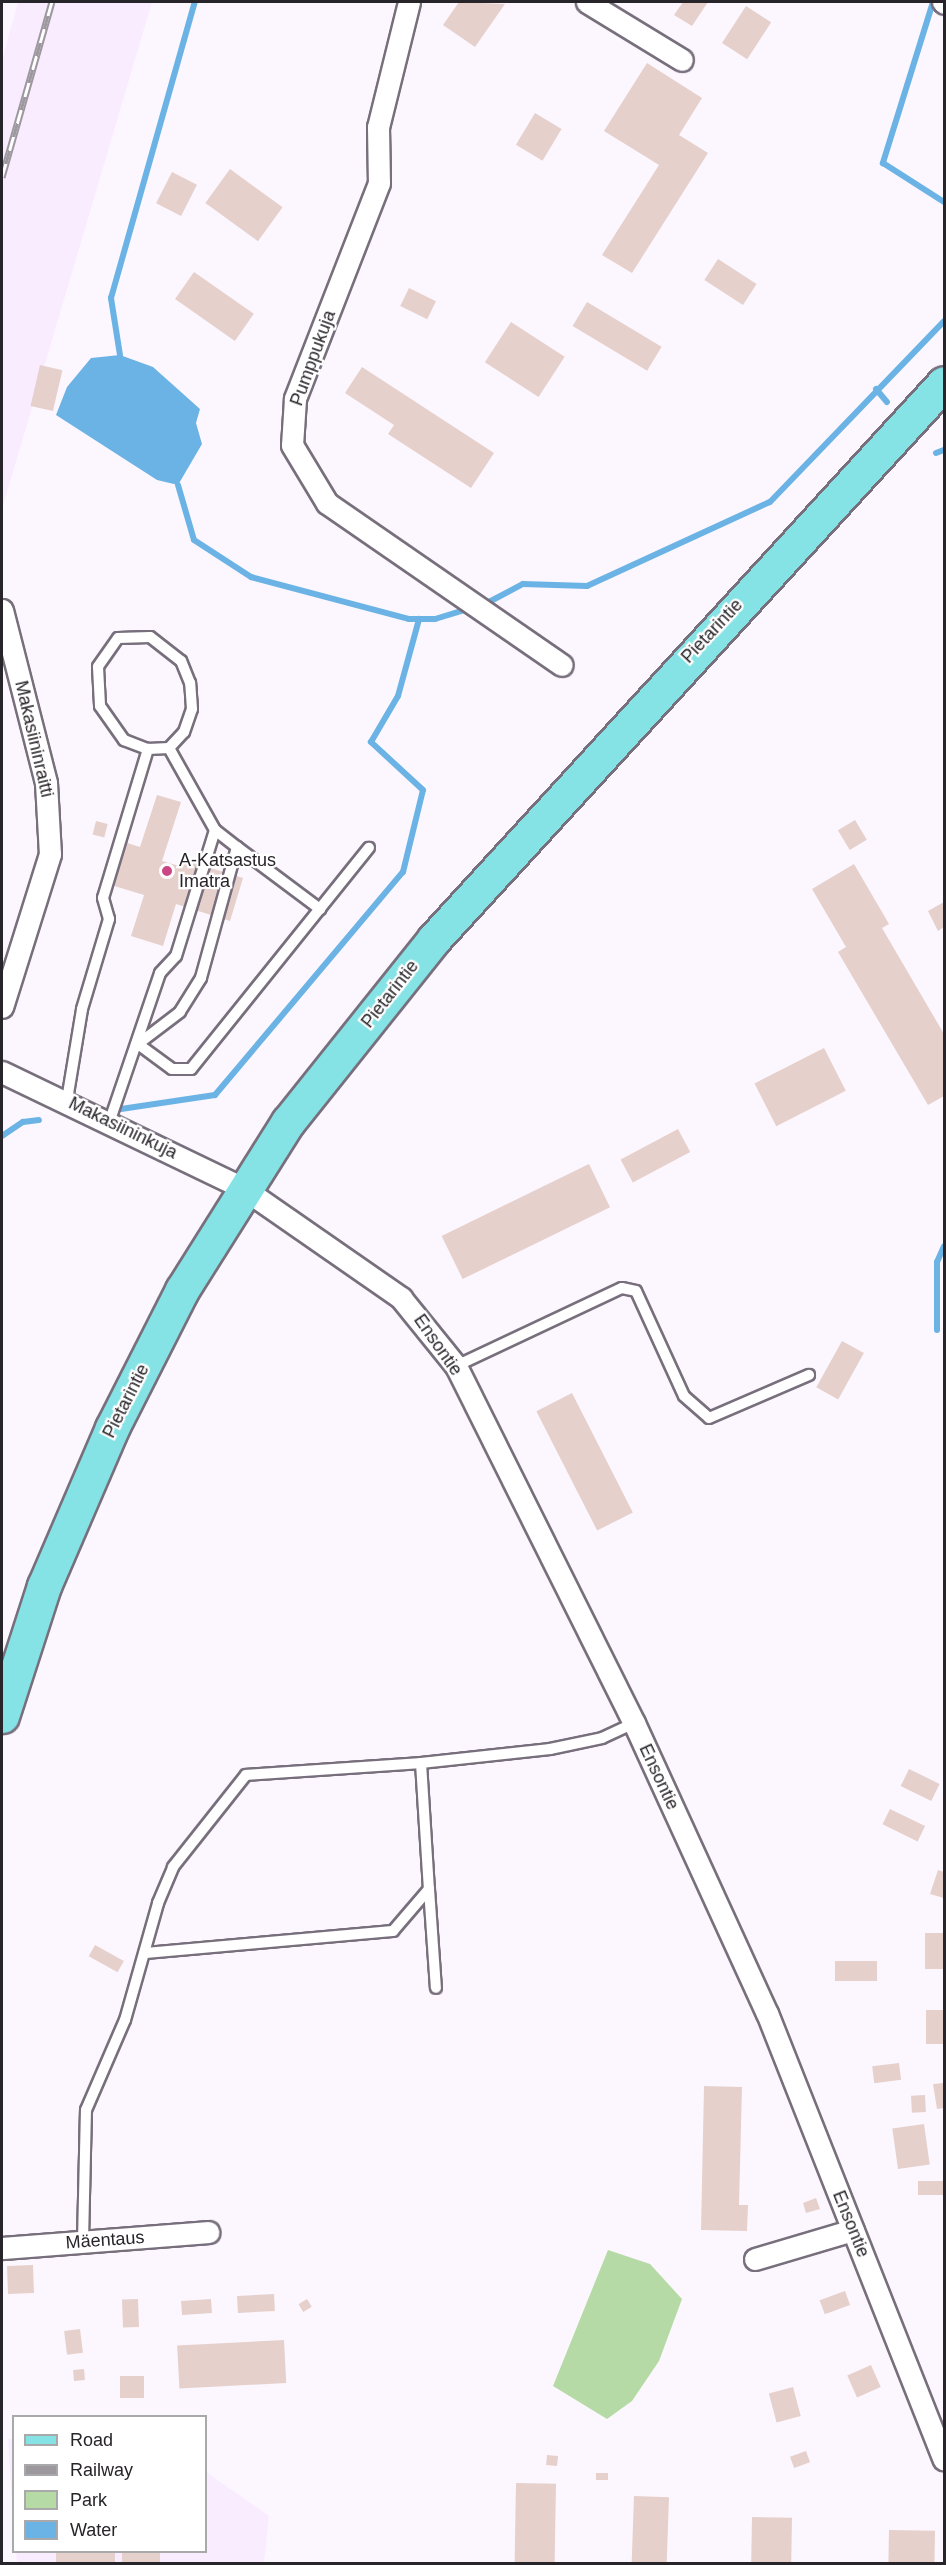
<!DOCTYPE html>
<meta charset="utf-8">
<style>
body{margin:0}
#map{position:relative;width:946px;height:2565px;overflow:hidden;background:#fcf7fe;font-family:Arial,sans-serif}
div>[style]{position:absolute}
[style*='--x']{left:calc(var(--x)*1px);top:calc(var(--y)*1px);width:calc(var(--w)*1px);rotate:calc(var(--a)*1deg)}
.built>*{inset:0;background:#f8ecfe}
.green>*{inset:0;background:#b6daa6}
.water>*{inset:0;background:#6cb3e5}
.stream>*{height:6px;margin:-3px;padding:0 3px;transform-origin:3px;border-radius:3px;background:#6cb3e5}
.building>*{inset:0;background:#e5d0cc;transform-origin:0 0}
.roads{filter:drop-shadow(2px 0 #786f7d) drop-shadow(-2px 0 #786f7d) drop-shadow(0 2px #786f7d) drop-shadow(0 -2px #786f7d)}
.service>*{height:10px;margin:-5px;padding:0 5px;transform-origin:5px;border-radius:5px;background:#fff}
.minor>*{height:21px;margin:-10.5px;padding:0 10.5px;transform-origin:10.5px;border-radius:10.5px;background:#fff}
.primary>*{height:33px;margin:-16.5px;padding:0 16.5px;transform-origin:16.5px;border-radius:16.5px;background:#85e2e5}
.rail>*{height:7px;margin-top:-3.5px;transform-origin:0;background:repeating-linear-gradient(90deg,#fff 0 14px,#9c989e 0 28px);box-sizing:border-box;border-block:2px solid #9c989e}
.dots>*{width:16px;height:16px;translate:-50% -50%;box-sizing:border-box;border:3px solid #fff;border-radius:50%}
span{translate:-50% -50%;white-space:nowrap;text-align:center;line-height:1.15;-webkit-text-stroke:4.5px #fff;paint-order:stroke}
.street-label{font-size:18px;color:#28252a}
.poi-label{font-size:18px;color:#28252a}
.left{translate:0 -50%;text-align:left}
.frame{position:absolute;inset:0;border:3px solid #28252a;pointer-events:none}
.legend{position:absolute;left:12px;top:2415px;width:195px;height:138px;box-sizing:border-box;background:#fff;border:2px solid #a9a8aa;margin:0;padding:8px 10px;list-style:none;font-size:18px;color:#28252a}
.legend li{display:flex;align-items:center;gap:12px;height:30px}
.legend b{width:30px;border:2px solid #a9a8aa}
</style>
<div id="map">
<div class="built">
<i style="clip-path:polygon(18px 2px,152px 2px,2px 509px,2px 61px)"></i>
<i style="clip-path:polygon(8px 2439px,13px 2439px,13px 2517px)"></i>
<i style="clip-path:polygon(206px 2472px,269px 2516px,264px 2563px,17px 2564px,16px 2552px,206px 2552px)"></i>
</div>
<div class="green">
<i style="clip-path:polygon(608px 2250px,650px 2264px,682px 2299px,659px 2361px,632px 2401px,607px 2419px,553px 2386px)"></i>
</div>
<div class="water">
<i style="clip-path:polygon(120px 355px,153px 367px,200px 409px,196px 423px,202px 444px,178px 485px,157px 480px,56px 415px,67px 387px,91px 358px)"></i>
</div>
<div class="stream">
<i style="--x:933;--y:2;--w:169;--a:107.3"></i>
<i style="--x:883;--y:163;--w:72;--a:32.6"></i>
<i style="--x:120;--y:355;--w:58;--a:-99"></i>
<i style="--x:111;--y:298;--w:308;--a:-74.2"></i>
<i style="--x:876;--y:389;--w:17;--a:50"></i>
<i style="--x:936;--y:453;--w:9;--a:-21"></i>
<i style="--x:178;--y:485;--w:57;--a:73.8"></i>
<i style="--x:194;--y:540;--w:68;--a:33"></i>
<i style="--x:251;--y:577;--w:163;--a:14.9"></i>
<i style="--x:409;--y:619;--w:26;--a:0"></i>
<i style="--x:435;--y:619;--w:39;--a:-17"></i>
<i style="--x:485;--y:604;--w:43;--a:-27.8"></i>
<i style="--x:523;--y:584;--w:64;--a:1.8"></i>
<i style="--x:587;--y:586;--w:201;--a:-24.7"></i>
<i style="--x:770;--y:502;--w:251;--a:-46.1"></i>
<i style="--x:121;--y:1109;--w:95;--a:-8.5"></i>
<i style="--x:215;--y:1095;--w:292;--a:-49.9"></i>
<i style="--x:403;--y:872;--w:84;--a:-76.3"></i>
<i style="--x:423;--y:790;--w:71;--a:-137.3"></i>
<i style="--x:371;--y:742;--w:53;--a:-59.6"></i>
<i style="--x:398;--y:696;--w:80;--a:-74.7"></i>
<i style="--x:2;--y:1136;--w:25;--a:-34"></i>
<i style="--x:23;--y:1122;--w:16;--a:-7"></i>
<i style="--x:937;--y:1330;--w:68;--a:-90"></i>
<i style="--x:937;--y:1262;--w:17;--a:-66"></i>
</div>
<div class="building">
<i style="clip-path:polygon(459px 2px,505px 4px,475px 47px,443px 25px)"></i>
<i style="clip-path:polygon(683px 2px,708px 2px,692px 26px,674px 15px)"></i>
<i style="left:746px;top:6px;width:30px;height:44px;rotate:33deg"></i>
<i style="clip-path:polygon(647px 63px,702px 98px,679px 135px,708px 153px,632px 273px,602px 255px,659px 165px,604px 131px)"></i>
<i style="left:535px;top:113px;width:31px;height:37px;rotate:31deg"></i>
<i style="left:230px;top:169px;width:65px;height:42px;rotate:36deg"></i>
<i style="left:172px;top:172px;width:28px;height:35px;rotate:27deg"></i>
<i style="left:718px;top:259px;width:46px;height:25px;rotate:33deg"></i>
<i style="left:194px;top:272px;width:73px;height:33px;rotate:35deg"></i>
<i style="left:409px;top:288px;width:30px;height:20px;rotate:26deg"></i>
<i style="left:587px;top:302px;width:87px;height:28px;rotate:31deg"></i>
<i style="left:511px;top:322px;width:64px;height:48px;rotate:33deg"></i>
<i style="left:40px;top:365px;width:23px;height:42px;rotate:13deg"></i>
<i style="clip-path:polygon(362px 367px,494px 453px,471px 488px,388px 434px,394px 425px,345px 393px)"></i>
<i style="clip-path:polygon(157px 795px,181px 802px,162px 861px,183px 867px,185px 860px,243px 878px,230px 921px,176px 904px,163px 946px,131px 936px,144px 895px,111px 885px,124px 842px,140px 847px)"></i>
<i style="left:855px;top:820px;width:23px;height:20px;rotate:59deg"></i>
<i style="left:96px;top:821px;width:12px;height:14px;rotate:14deg"></i>
<i style="clip-path:polygon(854px 864px,889px 924px,882px 928px,944px 1034px,944px 1096px,928px 1105px,838px 952px,846px 947px,812px 889px)"></i>
<i style="clip-path:polygon(944px 902px,944px 927px,938px 931px,928px 911px)"></i>
<i style="left:824px;top:1048px;width:48px;height:78px;rotate:63deg"></i>
<i style="left:678px;top:1129px;width:26px;height:65px;rotate:62deg"></i>
<i style="left:589px;top:1164px;width:48px;height:164px;rotate:64deg"></i>
<i style="left:842px;top:1341px;width:25px;height:53px;rotate:29deg"></i>
<i style="left:572px;top:1393px;width:134px;height:40px;rotate:63deg"></i>
<i style="left:909px;top:1769px;width:34px;height:19px;rotate:26deg"></i>
<i style="left:890px;top:1809px;width:39px;height:17px;rotate:26deg"></i>
<i style="clip-path:polygon(938px 1870px,944px 1872px,944px 1898px,930px 1894px)"></i>
<i style="left:925px;top:1933px;width:19px;height:36px"></i>
<i style="left:95px;top:1945px;width:33px;height:13px;rotate:29deg"></i>
<i style="left:877px;top:1961px;width:20px;height:42px;rotate:90deg"></i>
<i style="left:944px;top:2010px;width:34px;height:18px;rotate:90deg"></i>
<i style="left:899px;top:2063px;width:17px;height:27px;rotate:83deg"></i>
<i style="clip-path:polygon(944px 2083px,944px 2108px,937px 2109px,933px 2084px)"></i>
<i style="clip-path:polygon(704px 2086px,742px 2087px,739px 2205px,748px 2205px,747px 2231px,701px 2230px)"></i>
<i style="left:925px;top:2095px;width:17px;height:14px;rotate:87deg"></i>
<i style="left:924px;top:2124px;width:41px;height:32px;rotate:82deg"></i>
<i style="left:944px;top:2181px;width:14px;height:26px;rotate:90deg"></i>
<i style="clip-path:polygon(816px 2198px,820px 2209px,806px 2213px,803px 2203px)"></i>
<i style="left:33px;top:2265px;width:28px;height:26px;rotate:88deg"></i>
<i style="left:845px;top:2291px;width:15px;height:27px;rotate:70deg"></i>
<i style="left:274px;top:2294px;width:17px;height:37px;rotate:87deg"></i>
<i style="left:138px;top:2299px;width:28px;height:16px;rotate:88deg"></i>
<i style="left:211px;top:2299px;width:14px;height:30px;rotate:86deg"></i>
<i style="left:307px;top:2299px;width:9px;height:10px;rotate:58deg"></i>
<i style="left:80px;top:2329px;width:24px;height:16px;rotate:83deg"></i>
<i style="left:284px;top:2340px;width:43px;height:107px;rotate:87deg"></i>
<i style="left:871px;top:2365px;width:24px;height:26px;rotate:66deg"></i>
<i style="left:84px;top:2369px;width:11px;height:11px;rotate:85deg"></i>
<i style="left:144px;top:2376px;width:22px;height:24px;rotate:90deg"></i>
<i style="left:793px;top:2387px;width:30px;height:25px;rotate:75deg"></i>
<i style="left:806px;top:2451px;width:12px;height:17px;rotate:70deg"></i>
<i style="left:547px;top:2455px;width:11px;height:10px;rotate:5deg"></i>
<i style="left:596px;top:2473px;width:12px;height:7px"></i>
<i style="left:516px;top:2483px;width:40px;height:81px;rotate:1deg"></i>
<i style="left:634px;top:2496px;width:35px;height:68px;rotate:2deg"></i>
<i style="left:752px;top:2517px;width:40px;height:47px;rotate:1deg"></i>
<i style="left:889px;top:2530px;width:46px;height:34px;rotate:1deg"></i>
<i style="left:56px;top:2552px;width:59px;height:12px"></i>
<i style="left:122px;top:2552px;width:38px;height:12px"></i>
</div>
<div class="roads">
<div class="service">
<i style="--x:215;--y:830;--w:28;--a:38"></i>
<i style="--x:237;--y:847;--w:136;--a:105.4"></i>
<i style="--x:201;--y:978;--w:40;--a:122"></i>
<i style="--x:180;--y:1012;--w:53;--a:142.7"></i>
<i style="--x:138;--y:1044;--w:42;--a:36.3"></i>
<i style="--x:172;--y:1069;--w:19;--a:0"></i>
<i style="--x:191;--y:1069;--w:284;--a:-51.2"></i>
<i style="--x:237;--y:847;--w:104;--a:36.8"></i>
<i style="--x:67;--y:1100;--w:92;--a:-80.6"></i>
<i style="--x:82;--y:1009;--w:94;--a:-73.3"></i>
<i style="--x:109;--y:919;--w:22;--a:-106"></i>
<i style="--x:103;--y:898;--w:156;--a:-73.2"></i>
<i style="--x:110;--y:1120;--w:155;--a:-71.2"></i>
<i style="--x:160;--y:973;--w:23;--a:-47"></i>
<i style="--x:176;--y:956;--w:132;--a:-72.8"></i>
<i style="--x:215;--y:830;--w:94;--a:-119.3"></i>
<i style="--x:169;--y:748;--w:22;--a:-47"></i>
<i style="--x:184;--y:732;--w:24;--a:-71"></i>
<i style="--x:192;--y:709;--w:26;--a:-94"></i>
<i style="--x:190;--y:683;--w:24;--a:-112"></i>
<i style="--x:181;--y:661;--w:39;--a:-142"></i>
<i style="--x:150;--y:637;--w:32;--a:178"></i>
<i style="--x:118;--y:638;--w:35;--a:125"></i>
<i style="--x:98;--y:667;--w:39;--a:87"></i>
<i style="--x:100;--y:706;--w:42;--a:54.8"></i>
<i style="--x:124;--y:740;--w:26;--a:21"></i>
<i style="--x:148;--y:749;--w:21;--a:-3"></i>
<i style="--x:456;--y:1366;--w:183;--a:-25.2"></i>
<i style="--x:622;--y:1288;--w:14;--a:12"></i>
<i style="--x:636;--y:1291;--w:115;--a:65.4"></i>
<i style="--x:684;--y:1396;--w:33;--a:41"></i>
<i style="--x:709;--y:1418;--w:109;--a:-23.3"></i>
<i style="--x:421;--y:1763;--w:130;--a:-6.2"></i>
<i style="--x:550;--y:1749;--w:53;--a:-11.9"></i>
<i style="--x:602;--y:1738;--w:35;--a:-25"></i>
<i style="--x:429;--y:1889;--w:99;--a:86"></i>
<i style="--x:83;--y:2241;--w:131;--a:-88.7"></i>
<i style="--x:86;--y:2110;--w:98;--a:-66.6"></i>
<i style="--x:125;--y:2020;--w:122;--a:-74.2"></i>
<i style="--x:158;--y:1903;--w:39;--a:-67"></i>
<i style="--x:173;--y:1867;--w:117;--a:-51.6"></i>
<i style="--x:246;--y:1775;--w:175;--a:-3.9"></i>
<i style="--x:421;--y:1763;--w:126;--a:86.4"></i>
<i style="--x:429;--y:1889;--w:55;--a:130.6"></i>
<i style="--x:393;--y:1931;--w:249;--a:174.9"></i>
</div>
<div class="minor">
<i style="--x:409;--y:2;--w:129;--a:103.9"></i>
<i style="--x:378;--y:127;--w:56;--a:89"></i>
<i style="--x:379;--y:183;--w:232;--a:111.3"></i>
<i style="--x:295;--y:399;--w:46;--a:93.7"></i>
<i style="--x:292;--y:445;--w:68;--a:58.9"></i>
<i style="--x:327;--y:503;--w:285;--a:34.6"></i>
<i style="--x:587;--y:2;--w:111;--a:31.4"></i>
<i style="--x:943;--y:2;--w:1;--a:45"></i>
<i style="--x:2;--y:610;--w:179;--a:75.7"></i>
<i style="--x:46;--y:783;--w:71;--a:86.8"></i>
<i style="--x:50;--y:854;--w:160;--a:107.4"></i>
<i style="--x:2;--y:1072;--w:267;--a:25.7"></i>
<i style="--x:243;--y:1188;--w:193;--a:34.8"></i>
<i style="--x:401;--y:1298;--w:87;--a:51"></i>
<i style="--x:456;--y:1366;--w:399;--a:63.5"></i>
<i style="--x:634;--y:1723;--w:319;--a:65.4"></i>
<i style="--x:767;--y:2013;--w:480;--a:68.4"></i>
<i style="--x:2;--y:2248;--w:207;--a:-4.4"></i>
<i style="--x:755;--y:2259;--w:102;--a:-16.5"></i>
</div>
<div class="primary">
<i style="--x:2;--y:1716;--w:137;--a:-72.1"></i>
<i style="--x:44;--y:1586;--w:172;--a:-66.7"></i>
<i style="--x:112;--y:1428;--w:155;--a:-63.1"></i>
<i style="--x:182;--y:1290;--w:199;--a:-57.8"></i>
<i style="--x:288;--y:1122;--w:234;--a:-51.4"></i>
<i style="--x:434;--y:939;--w:754;--a:-47.47"></i>
</div>
</div>
<div class="rail">
<i style="--x:2;--y:177;--w:182;--a:-74.1"></i>
</div>
<div class="dots">
<i style="left:167px;top:871px;background:#cc4686"></i>
</div>
<div class="street-label">
<span style="left:313px;top:358px;rotate:-70deg">Pumppukuja</span>
<span style="left:712px;top:631px;rotate:-47deg">Pietarintie</span>
<span style="left:34px;top:739px;rotate:77deg">Makasiininraitti</span>
<span style="left:390px;top:994px;rotate:-52deg">Pietarintie</span>
<span style="left:123px;top:1128px;rotate:26deg">Makasiininkuja</span>
<span style="left:438px;top:1345px;rotate:55deg">Ensontie</span>
<span style="left:126px;top:1401px;rotate:-63deg">Pietarintie</span>
<span style="left:659px;top:1777px;rotate:65deg">Ensontie</span>
<span style="left:851px;top:2224px;rotate:68deg">Ensontie</span>
<span style="left:105px;top:2240px;rotate:-4deg">Mäentaus</span>
</div>
<div class="poi-label">
<span class="left" style="left:179px;top:871px">A-Katsastus<br>Imatra</span>
</div>
<div class="frame"></div>
<ul class="legend">
<li><b style="height:8px;background:#85e2e5"></b>Road</li>
<li><b style="height:8px;background:#9c989e"></b>Railway</li>
<li><b style="height:16px;background:#b6daa6"></b>Park</li>
<li><b style="height:16px;background:#6cb3e5"></b>Water</li>
</ul>
</div>
